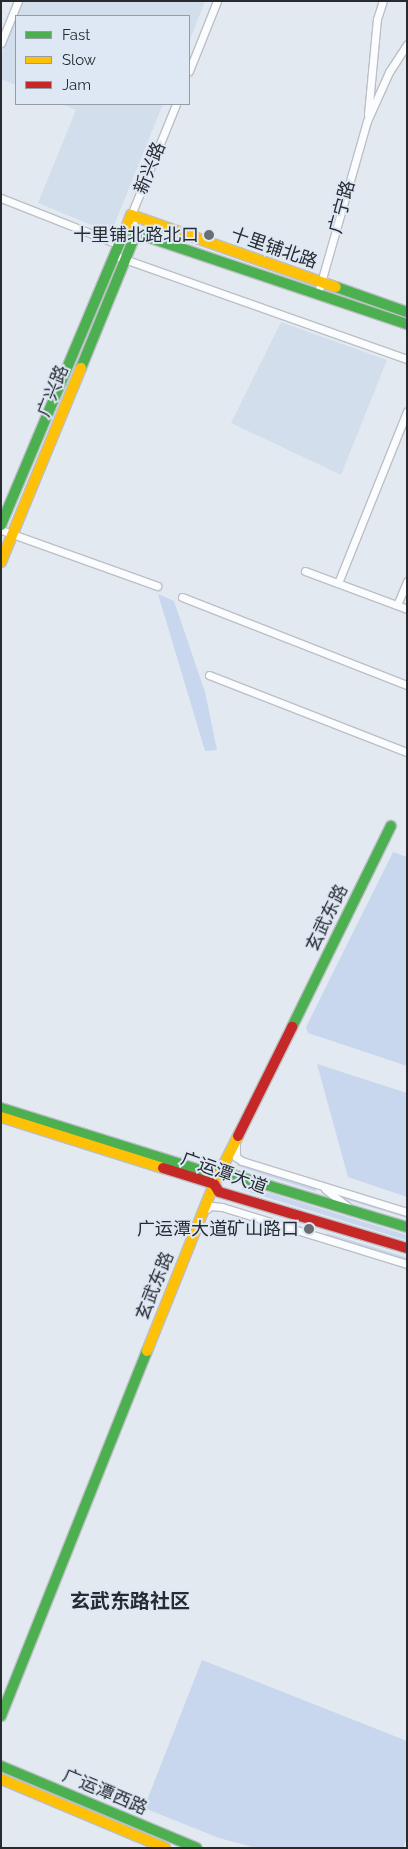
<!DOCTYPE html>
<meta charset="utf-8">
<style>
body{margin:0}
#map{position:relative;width:408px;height:1849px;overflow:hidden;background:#e3e9f0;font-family:Raleway,"Noto Sans SC",sans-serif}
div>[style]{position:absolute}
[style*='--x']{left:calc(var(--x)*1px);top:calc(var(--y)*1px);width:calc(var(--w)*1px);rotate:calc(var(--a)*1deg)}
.built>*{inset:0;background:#d3deec}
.green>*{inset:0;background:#c8d7ed;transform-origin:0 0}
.roads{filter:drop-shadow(1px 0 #bbc0c6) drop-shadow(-1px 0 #bbc0c6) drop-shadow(0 1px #bbc0c6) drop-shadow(0 -1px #bbc0c6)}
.street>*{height:7px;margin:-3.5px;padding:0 3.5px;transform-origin:3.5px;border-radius:3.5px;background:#fbfcfd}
.fast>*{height:10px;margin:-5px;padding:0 5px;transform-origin:5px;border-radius:5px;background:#4caf50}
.slow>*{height:10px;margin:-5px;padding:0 5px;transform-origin:5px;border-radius:5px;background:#ffc107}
.jam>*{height:10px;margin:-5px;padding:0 5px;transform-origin:5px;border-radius:5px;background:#c62828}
.dots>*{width:14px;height:14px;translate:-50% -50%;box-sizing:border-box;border:2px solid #dee8f5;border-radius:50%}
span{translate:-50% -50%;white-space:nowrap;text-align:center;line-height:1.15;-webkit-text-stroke:4px #dee8f5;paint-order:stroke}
.street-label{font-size:18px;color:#272b30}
.poi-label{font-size:18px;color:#272b30}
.right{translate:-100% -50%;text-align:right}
.quarter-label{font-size:20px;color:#272b30;font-weight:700}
.frame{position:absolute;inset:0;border:2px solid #272b30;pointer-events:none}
.legend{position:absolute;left:15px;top:15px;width:175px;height:90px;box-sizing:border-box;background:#dee8f5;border:1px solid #959ca6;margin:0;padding:6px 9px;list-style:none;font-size:15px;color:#272b30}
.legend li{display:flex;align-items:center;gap:10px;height:25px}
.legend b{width:25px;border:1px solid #959ca6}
</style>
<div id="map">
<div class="built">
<i style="clip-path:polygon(23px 1px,205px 1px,189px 42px,189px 16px,17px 16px)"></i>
<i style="clip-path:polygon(16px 19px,16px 85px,1px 79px,1px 56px)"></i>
<i style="clip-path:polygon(62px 104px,163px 104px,111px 233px,38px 203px,76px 110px)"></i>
<i style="clip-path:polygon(281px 322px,387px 360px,341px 475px,231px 423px)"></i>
</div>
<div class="green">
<i style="clip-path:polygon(158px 594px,174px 601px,205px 692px,217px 750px,205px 751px)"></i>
<i style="clip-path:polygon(393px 852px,407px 857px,407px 1066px,308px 1033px,306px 1027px)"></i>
<i style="clip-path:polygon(317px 1064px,407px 1093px,407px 1197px,348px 1177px)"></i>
<i style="left:238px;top:1162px;width:83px;height:4px;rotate:18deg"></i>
<i style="left:243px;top:1185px;width:172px;height:5px;rotate:17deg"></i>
<i style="clip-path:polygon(345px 1196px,407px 1214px,407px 1218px,344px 1199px)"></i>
<i style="left:327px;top:1233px;width:84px;height:4px;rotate:17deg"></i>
<i style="clip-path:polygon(202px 1660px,407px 1741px,407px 1838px,403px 1848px,256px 1848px,219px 1838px,144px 1808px)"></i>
</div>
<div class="roads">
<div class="street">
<i style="--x:1;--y:43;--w:45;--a:-68"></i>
<i style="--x:189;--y:71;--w:75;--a:-68.2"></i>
<i style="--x:368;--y:114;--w:95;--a:-84.6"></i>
<i style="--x:377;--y:19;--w:19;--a:-72"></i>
<i style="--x:1;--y:198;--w:126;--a:21.5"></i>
<i style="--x:136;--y:233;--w:19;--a:-106"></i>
<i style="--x:131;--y:215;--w:120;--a:-67.9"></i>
<i style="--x:113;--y:255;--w:312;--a:19.5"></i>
<i style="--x:318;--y:293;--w:179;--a:-74.1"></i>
<i style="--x:367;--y:121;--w:54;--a:-65.8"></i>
<i style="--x:389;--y:72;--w:33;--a:-57"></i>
<i style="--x:1;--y:530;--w:166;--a:19.7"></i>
<i style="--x:305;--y:571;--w:109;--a:20.4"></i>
<i style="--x:338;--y:583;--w:185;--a:-68.1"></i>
<i style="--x:182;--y:597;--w:242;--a:21.4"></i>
<i style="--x:397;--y:605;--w:26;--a:-67"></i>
<i style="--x:209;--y:675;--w:212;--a:21.3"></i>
<i style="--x:236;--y:1145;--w:12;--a:90"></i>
<i style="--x:236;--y:1157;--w:7;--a:34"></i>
<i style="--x:242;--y:1161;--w:173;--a:17.2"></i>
<i style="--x:325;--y:1189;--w:29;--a:38"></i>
<i style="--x:205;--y:1210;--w:7;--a:-34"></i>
<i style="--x:211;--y:1206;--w:11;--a:5"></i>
<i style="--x:222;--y:1207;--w:194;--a:17.1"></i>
</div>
<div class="fast">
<i style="--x:336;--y:287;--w:75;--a:19.4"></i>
<i style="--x:81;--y:368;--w:146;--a:-67.8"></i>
<i style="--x:136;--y:233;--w:286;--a:18.6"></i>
<i style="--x:1;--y:525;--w:320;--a:-67.2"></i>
<i style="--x:292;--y:1027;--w:224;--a:-63.8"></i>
<i style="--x:1;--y:1108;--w:215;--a:17.3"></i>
<i style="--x:206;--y:1172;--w:14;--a:-4"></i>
<i style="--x:220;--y:1171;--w:195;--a:16.7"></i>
<i style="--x:1;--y:1716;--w:393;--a:-68.2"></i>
<i style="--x:1;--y:1766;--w:212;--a:22.7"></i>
</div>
<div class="slow">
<i style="--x:125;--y:230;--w:16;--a:-68"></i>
<i style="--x:131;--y:215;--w:217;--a:19.4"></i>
<i style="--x:1;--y:562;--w:210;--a:-67.6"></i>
<i style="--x:1;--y:1117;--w:170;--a:17.5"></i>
<i style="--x:147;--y:1351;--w:180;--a:-68.1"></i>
<i style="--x:214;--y:1184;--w:54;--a:-63.4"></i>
<i style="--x:1;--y:1779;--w:178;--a:22.8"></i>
</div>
<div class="jam">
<i style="--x:238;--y:1136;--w:122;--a:-63.6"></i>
<i style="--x:163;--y:1168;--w:53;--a:17.4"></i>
<i style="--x:214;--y:1184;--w:9;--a:58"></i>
<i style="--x:219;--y:1192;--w:196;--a:16.6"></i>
</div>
</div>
<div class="dots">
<i style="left:209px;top:235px;background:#696e73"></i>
<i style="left:309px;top:1229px;background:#696e73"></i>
</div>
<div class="street-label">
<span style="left:150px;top:168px;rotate:-68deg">新兴路</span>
<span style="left:342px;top:207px;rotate:-75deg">广宁路</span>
<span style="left:274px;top:248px;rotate:19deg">十里铺北路</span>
<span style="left:53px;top:391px;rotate:-68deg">广兴路</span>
<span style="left:327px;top:918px;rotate:-64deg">玄武东路</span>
<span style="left:224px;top:1173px;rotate:20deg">广运潭大道</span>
<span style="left:155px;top:1286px;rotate:-68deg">玄武东路</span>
<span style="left:105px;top:1792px;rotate:23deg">广运潭西路</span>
</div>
<div class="poi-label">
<span class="right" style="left:199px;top:235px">十里铺北路北口</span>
<span class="right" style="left:299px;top:1229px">广运潭大道矿山路口</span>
</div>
<div class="quarter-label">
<span style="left:130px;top:1601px">玄武东路社区</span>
</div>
<div class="frame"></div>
<ul class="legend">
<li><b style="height:6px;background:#4caf50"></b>Fast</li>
<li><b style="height:6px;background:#ffc107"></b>Slow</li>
<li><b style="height:6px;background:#c62828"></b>Jam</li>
</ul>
</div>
